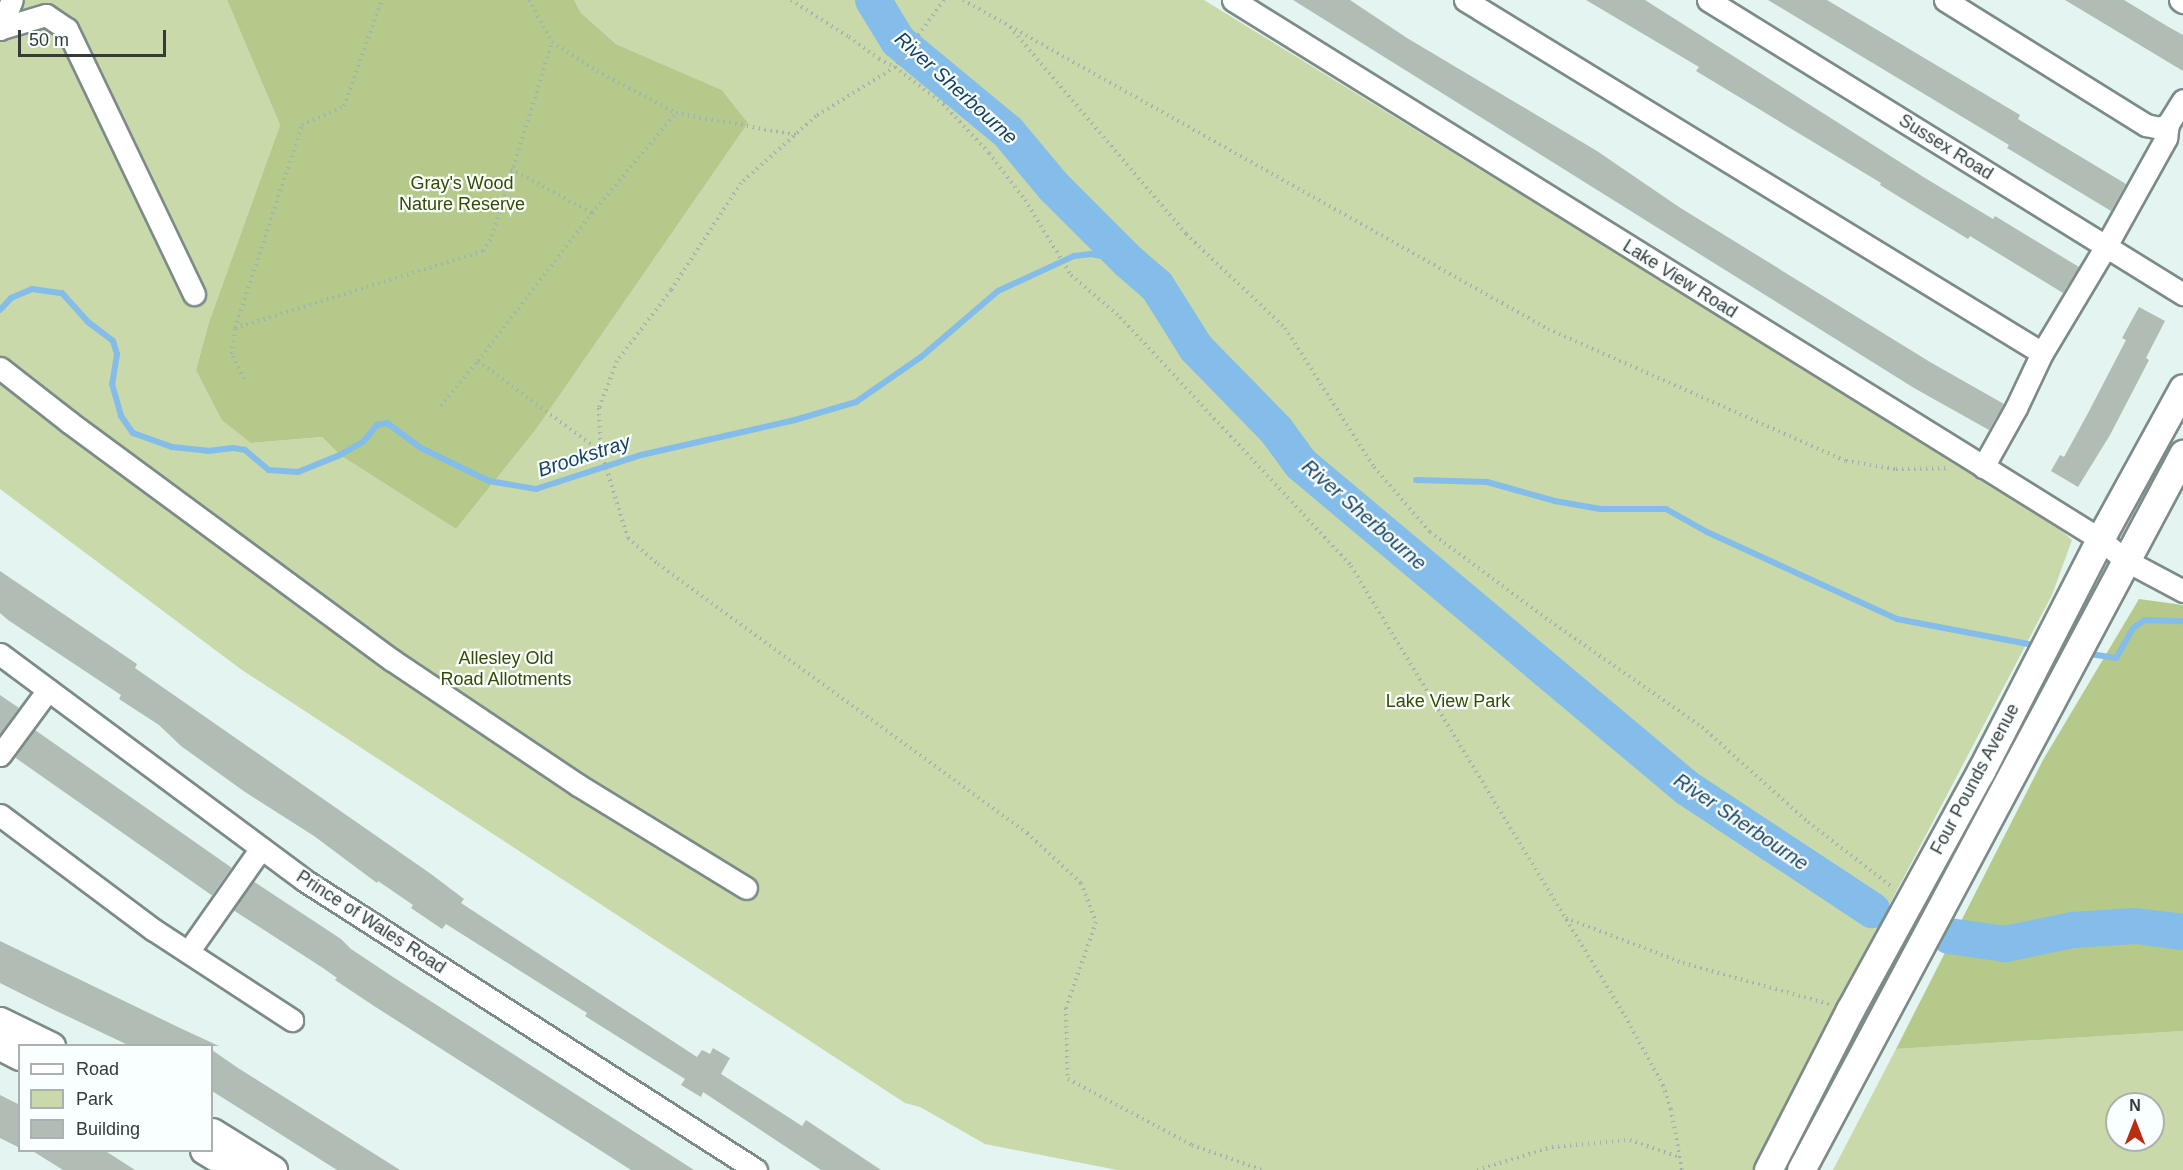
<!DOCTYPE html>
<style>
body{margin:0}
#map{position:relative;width:2183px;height:1170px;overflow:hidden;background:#e3f4f1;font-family:Helvetica,sans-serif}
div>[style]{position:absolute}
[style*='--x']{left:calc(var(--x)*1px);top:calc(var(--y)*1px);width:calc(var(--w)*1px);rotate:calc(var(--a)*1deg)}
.green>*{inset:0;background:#c9d9aa}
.forest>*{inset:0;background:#b4c98a}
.stream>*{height:6px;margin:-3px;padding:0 3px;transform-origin:3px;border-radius:3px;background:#84bcea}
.river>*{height:36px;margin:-18px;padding:0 18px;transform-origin:18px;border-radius:18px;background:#84bcea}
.building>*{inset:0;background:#b1bdb4;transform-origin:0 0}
.path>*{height:4px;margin-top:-2px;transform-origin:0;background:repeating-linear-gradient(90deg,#a4b2b0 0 1.5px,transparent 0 6px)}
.roads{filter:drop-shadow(2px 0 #7c8b89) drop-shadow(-2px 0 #7c8b89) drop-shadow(0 2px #7c8b89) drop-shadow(0 -2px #7c8b89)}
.minor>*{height:21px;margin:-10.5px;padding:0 10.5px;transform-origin:10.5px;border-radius:10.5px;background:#fff}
.major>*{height:27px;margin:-13.5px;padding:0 13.5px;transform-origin:13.5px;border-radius:13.5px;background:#fff}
span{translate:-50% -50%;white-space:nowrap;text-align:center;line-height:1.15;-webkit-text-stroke:4.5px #f8fffe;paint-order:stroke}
.street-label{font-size:18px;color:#343b3a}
.park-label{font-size:18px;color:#374900}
.water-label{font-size:20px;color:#184160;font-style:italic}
.legend{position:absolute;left:18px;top:1044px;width:195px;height:108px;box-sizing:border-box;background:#f8fffe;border:2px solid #aab1b0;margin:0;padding:8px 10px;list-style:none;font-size:18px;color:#343b3a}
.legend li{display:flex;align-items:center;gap:12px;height:30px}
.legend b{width:30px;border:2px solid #aab1b0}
.north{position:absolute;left:2105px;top:1092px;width:60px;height:60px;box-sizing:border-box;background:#f8fffe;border:2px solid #aab1b0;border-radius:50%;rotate:0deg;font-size:16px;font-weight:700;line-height:24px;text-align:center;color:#343b3a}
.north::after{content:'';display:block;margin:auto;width:21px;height:27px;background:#b92d11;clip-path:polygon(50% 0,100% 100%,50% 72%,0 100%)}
.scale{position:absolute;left:18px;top:30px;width:148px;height:27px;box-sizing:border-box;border:3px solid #343b3a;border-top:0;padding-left:8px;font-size:18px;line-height:21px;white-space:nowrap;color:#343b3a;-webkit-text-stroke:4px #f8fffe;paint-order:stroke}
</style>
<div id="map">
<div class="green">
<i style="clip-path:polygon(0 0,227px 0,280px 125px,209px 322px,196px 370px,251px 443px,322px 437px,340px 455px,456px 529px,537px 428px,748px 123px,722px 90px,616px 44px,581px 13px,574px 0,1204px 0,2047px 518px,2072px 540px,2052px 595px,1853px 974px,1753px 1170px,1117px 1170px,985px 1144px,920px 1107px,905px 1103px,242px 670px,0 489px)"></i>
<i style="clip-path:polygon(evenodd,2183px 1031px,2183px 1170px,1833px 1170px,1896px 1049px,2183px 1031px,2117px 1104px,2153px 1104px,2153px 1140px,2117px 1140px,2117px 1104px)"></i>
</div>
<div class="forest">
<i style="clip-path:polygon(227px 0,574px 0,581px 13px,616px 44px,722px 90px,748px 123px,537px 428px,456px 529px,340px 455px,322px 437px,251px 443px,222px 420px,196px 370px,209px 322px,280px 125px)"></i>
<i style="clip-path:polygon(2139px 599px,2183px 605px,2183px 1031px,1896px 1049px,2043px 760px)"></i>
</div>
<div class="stream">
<i style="--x:0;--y:310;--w:16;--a:-47"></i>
<i style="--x:11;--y:298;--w:23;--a:-23"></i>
<i style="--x:32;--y:289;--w:30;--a:8"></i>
<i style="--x:62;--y:293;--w:39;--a:48"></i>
<i style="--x:88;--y:322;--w:31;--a:37"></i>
<i style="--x:113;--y:341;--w:14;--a:73"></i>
<i style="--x:117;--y:354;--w:30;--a:99"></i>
<i style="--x:112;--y:384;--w:33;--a:74"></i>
<i style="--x:121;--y:416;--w:21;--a:55"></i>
<i style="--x:133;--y:433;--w:41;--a:19.7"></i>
<i style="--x:172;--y:447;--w:36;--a:6"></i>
<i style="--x:208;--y:451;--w:25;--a:-7"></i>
<i style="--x:233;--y:448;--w:12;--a:9"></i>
<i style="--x:245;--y:450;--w:31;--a:40"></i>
<i style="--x:269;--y:470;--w:29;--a:4"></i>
<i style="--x:298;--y:472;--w:45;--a:-22"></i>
<i style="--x:340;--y:455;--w:28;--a:-30"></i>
<i style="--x:364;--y:441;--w:21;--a:-51"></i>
<i style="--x:377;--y:425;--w:10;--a:-11"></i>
<i style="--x:387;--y:423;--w:42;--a:36.3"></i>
<i style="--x:421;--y:448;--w:76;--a:25.9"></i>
<i style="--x:489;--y:481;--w:48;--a:9.7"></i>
<i style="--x:536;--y:489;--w:110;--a:-17.9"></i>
<i style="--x:641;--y:455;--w:158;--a:-12.8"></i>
<i style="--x:795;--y:420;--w:64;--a:-16.4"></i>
<i style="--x:856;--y:402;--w:79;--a:-34.7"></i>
<i style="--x:921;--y:357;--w:101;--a:-40.6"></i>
<i style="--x:998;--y:291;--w:84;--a:-24.7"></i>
<i style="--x:1074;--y:256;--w:17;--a:-7"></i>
<i style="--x:1091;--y:254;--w:38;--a:11"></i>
<i style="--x:1416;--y:480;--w:71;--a:1.6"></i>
<i style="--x:1487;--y:482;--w:71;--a:15.6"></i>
<i style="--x:1555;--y:501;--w:46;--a:10.1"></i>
<i style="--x:1600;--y:509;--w:66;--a:0"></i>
<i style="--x:1666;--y:509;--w:47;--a:29.3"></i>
<i style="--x:1707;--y:532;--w:209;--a:24.6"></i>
<i style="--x:1897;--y:619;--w:144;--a:10.8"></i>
<i style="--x:2084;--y:653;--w:32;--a:9"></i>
<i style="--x:2116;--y:658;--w:34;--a:-60"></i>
<i style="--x:2133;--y:628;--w:14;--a:-34"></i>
<i style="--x:2145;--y:620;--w:38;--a:2"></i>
</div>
<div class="river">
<i style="--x:873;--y:0;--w:48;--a:58.6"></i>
<i style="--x:898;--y:41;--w:143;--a:39.6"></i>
<i style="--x:1008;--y:132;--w:72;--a:50.1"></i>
<i style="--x:1054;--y:187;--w:105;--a:45"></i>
<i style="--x:1128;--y:261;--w:38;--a:41"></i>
<i style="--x:1157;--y:286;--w:73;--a:57.8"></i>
<i style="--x:1196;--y:348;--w:115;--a:45.7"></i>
<i style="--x:1276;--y:430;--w:42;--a:53.7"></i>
<i style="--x:1301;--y:464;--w:504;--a:40.01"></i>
<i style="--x:1687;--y:788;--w:222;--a:33.4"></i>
<i style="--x:1949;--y:936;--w:57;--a:8.1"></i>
<i style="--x:2005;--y:944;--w:69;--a:-11.6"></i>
<i style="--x:2073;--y:930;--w:62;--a:-3.7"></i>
<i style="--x:2135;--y:926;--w:48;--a:7.1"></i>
</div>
<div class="building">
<i style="clip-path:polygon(1293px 0,1350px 0,1407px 38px,1597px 151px,1679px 207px,1930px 362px,2004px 404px,1989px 430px,1914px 388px)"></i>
<i style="clip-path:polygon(1586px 0,1645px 0,1925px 178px,1993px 219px,1995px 216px,2079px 267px,2063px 293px,1970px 236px,1968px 239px,1909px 203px,1880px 185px,1881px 183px,1696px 71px,1699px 67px)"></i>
<i style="clip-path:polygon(1768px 0,1827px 0,2020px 115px,2018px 119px,2126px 184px,2111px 211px,2007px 148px,2009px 145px)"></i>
<i style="clip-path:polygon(2065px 0,2124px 0,2167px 26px,2183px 35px,2183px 71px)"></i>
<i style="clip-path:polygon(2139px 307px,2165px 321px,2146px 358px,2149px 360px,2110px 435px,2078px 487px,2051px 471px,2060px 455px,2064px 457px,2087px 415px,2126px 340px,2122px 338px)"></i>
<i style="clip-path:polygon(0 571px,137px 664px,135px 668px,431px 874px,464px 899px,461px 903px,697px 1057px,702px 1050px,710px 1054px,713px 1048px,730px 1058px,721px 1074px,802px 1126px,806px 1120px,881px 1170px,821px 1170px,703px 1092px,701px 1097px,681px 1085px,685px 1079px,585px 1016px,587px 1013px,552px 991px,446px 924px,442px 929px,411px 908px,413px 905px,397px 894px,378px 881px,377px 883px,314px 836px,245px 792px,181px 746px,159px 725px,119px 699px,121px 695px,8px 620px,0 613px)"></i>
<i style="clip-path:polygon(0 695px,19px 708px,0 734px)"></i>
<i style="left:35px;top:730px;width:240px;height:34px;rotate:35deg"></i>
<i style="clip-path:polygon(253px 881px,341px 939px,351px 949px,393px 977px,694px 1170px,631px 1170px,374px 1006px,335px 980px,337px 978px,323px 968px,233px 910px)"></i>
<i style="clip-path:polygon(0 941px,180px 1028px,219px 1046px,130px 1046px,46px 1006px,0 983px)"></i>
<i style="clip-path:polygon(212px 1050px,238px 1068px,400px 1170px,337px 1170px,212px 1091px)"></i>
<i style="clip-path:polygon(0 1095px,20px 1105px,20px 1148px,0 1138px)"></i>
<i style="clip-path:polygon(31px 1150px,104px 1150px,135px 1170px,63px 1170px)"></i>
</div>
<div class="path">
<i style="--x:529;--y:0;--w:48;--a:61.3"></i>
<i style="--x:552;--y:42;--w:54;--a:32.8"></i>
<i style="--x:597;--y:71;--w:89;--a:28"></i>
<i style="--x:791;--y:0;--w:69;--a:32.5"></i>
<i style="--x:849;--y:37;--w:37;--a:36"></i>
<i style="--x:879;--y:59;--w:18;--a:27"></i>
<i style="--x:895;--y:67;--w:93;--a:148.2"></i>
<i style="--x:816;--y:116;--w:101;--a:138.2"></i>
<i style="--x:741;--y:183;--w:128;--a:123.2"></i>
<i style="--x:671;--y:290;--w:89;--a:127.3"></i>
<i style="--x:617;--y:361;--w:50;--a:111"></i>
<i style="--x:599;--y:408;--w:43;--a:87.3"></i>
<i style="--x:601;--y:451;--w:91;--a:72.8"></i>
<i style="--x:628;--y:538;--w:40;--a:41"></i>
<i style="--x:658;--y:564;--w:457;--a:36.1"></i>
<i style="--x:1027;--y:833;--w:74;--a:42.8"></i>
<i style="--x:1081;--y:883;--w:42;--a:69"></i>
<i style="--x:1096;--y:922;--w:91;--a:109.2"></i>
<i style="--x:1066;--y:1008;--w:71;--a:88.4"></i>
<i style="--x:1068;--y:1079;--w:140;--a:28"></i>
<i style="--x:1192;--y:1145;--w:74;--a:19.7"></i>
<i style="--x:944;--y:0;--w:83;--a:126.2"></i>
<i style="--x:895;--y:67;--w:61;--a:37.6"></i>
<i style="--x:943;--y:104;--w:67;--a:46.8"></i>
<i style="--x:989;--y:153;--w:59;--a:52.5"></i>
<i style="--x:1025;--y:200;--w:88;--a:58.5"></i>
<i style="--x:1071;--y:275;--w:65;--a:40.6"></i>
<i style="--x:1120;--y:317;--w:340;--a:47.1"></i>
<i style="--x:1351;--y:566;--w:527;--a:58.66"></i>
<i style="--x:1625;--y:1016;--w:79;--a:61.2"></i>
<i style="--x:1663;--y:1085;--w:25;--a:72"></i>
<i style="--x:1671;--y:1109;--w:62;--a:79.8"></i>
<i style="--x:963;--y:0;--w:671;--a:29.35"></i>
<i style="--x:1548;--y:329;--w:326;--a:23.9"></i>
<i style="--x:1846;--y:461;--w:51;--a:9.1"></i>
<i style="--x:1896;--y:469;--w:52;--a:-1.1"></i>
<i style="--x:1010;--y:27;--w:272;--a:49.6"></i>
<i style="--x:1186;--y:234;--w:137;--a:43.5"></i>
<i style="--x:1285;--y:328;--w:165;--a:57.4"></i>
<i style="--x:1374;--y:467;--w:86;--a:49.3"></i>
<i style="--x:1430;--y:532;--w:149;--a:36.6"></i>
<i style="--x:1550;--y:621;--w:185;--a:34.9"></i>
<i style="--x:1702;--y:727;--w:142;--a:41.9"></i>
<i style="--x:1808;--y:822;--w:108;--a:37.8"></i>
<i style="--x:511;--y:169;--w:92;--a:28.5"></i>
<i style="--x:235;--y:328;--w:260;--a:-17.2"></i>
<i style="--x:483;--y:251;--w:17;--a:-59"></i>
<i style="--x:492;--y:236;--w:203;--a:-72.8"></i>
<i style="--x:244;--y:379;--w:28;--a:-116"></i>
<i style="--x:232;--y:354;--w:26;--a:-83"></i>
<i style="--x:235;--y:328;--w:214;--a:-71.7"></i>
<i style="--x:302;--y:125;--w:46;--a:-24.3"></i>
<i style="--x:344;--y:106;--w:113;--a:-70.3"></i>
<i style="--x:441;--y:406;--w:58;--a:-50.6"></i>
<i style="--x:600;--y:451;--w:152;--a:-143.6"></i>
<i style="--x:478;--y:361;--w:187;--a:-52.4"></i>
<i style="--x:592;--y:213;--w:131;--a:-50"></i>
<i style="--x:676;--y:113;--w:122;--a:10.4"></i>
<i style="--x:1566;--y:918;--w:125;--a:21"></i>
<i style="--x:1683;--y:963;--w:152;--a:15.7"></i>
<i style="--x:1477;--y:1170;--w:78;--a:-17"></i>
<i style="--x:1552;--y:1147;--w:78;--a:-5.1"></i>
<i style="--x:1630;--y:1140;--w:52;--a:19.1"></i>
</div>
<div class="roads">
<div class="minor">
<i style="--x:1233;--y:0;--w:1021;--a:31.87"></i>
<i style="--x:2100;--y:539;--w:33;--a:40"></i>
<i style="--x:2125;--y:560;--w:66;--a:28.1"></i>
<i style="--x:1465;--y:0;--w:676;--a:31.46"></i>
<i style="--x:1708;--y:0;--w:559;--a:31.76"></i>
<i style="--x:1945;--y:0;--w:237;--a:31.9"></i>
<i style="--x:2146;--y:125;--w:14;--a:12"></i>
<i style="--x:2160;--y:128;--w:9;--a:-27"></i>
<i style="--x:2168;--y:124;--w:28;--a:-58"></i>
<i style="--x:2180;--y:0;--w:4;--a:34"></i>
<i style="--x:2;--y:28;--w:46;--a:-16.5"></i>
<i style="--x:46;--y:15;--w:25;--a:34"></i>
<i style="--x:67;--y:29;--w:294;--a:64.4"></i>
<i style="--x:0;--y:29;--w:31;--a:-68"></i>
<i style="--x:0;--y:368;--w:88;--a:38"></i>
<i style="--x:69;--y:422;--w:401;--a:36.4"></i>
<i style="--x:392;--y:660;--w:224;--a:33.9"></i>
<i style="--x:578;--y:785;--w:197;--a:31.5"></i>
<i style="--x:1983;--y:467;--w:68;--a:-60.8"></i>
<i style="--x:2016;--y:408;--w:61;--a:-64.7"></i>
<i style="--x:2042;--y:353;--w:125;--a:-59.1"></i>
<i style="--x:2106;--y:246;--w:124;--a:-60.9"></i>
<i style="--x:2166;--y:138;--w:14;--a:-82"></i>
<i style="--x:0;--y:654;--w:379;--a:36.6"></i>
<i style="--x:304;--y:880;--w:537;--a:32.68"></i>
<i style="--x:0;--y:755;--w:81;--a:-53.6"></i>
<i style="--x:0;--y:815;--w:192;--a:36.8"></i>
<i style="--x:154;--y:930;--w:165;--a:33.1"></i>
<i style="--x:188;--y:952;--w:127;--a:-54.9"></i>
</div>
<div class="major">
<i style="--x:0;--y:1021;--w:57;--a:26.1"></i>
<i style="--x:0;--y:1046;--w:22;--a:27"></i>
<i style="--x:212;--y:1132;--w:72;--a:31.9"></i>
<i style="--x:204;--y:1150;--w:39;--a:31"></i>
<i style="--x:1768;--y:1170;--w:180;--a:-62.9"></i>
<i style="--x:1850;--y:1010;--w:273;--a:-61.3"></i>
<i style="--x:1981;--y:771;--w:261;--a:-62.8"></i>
<i style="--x:2100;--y:539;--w:172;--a:-61.2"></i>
<i style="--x:1801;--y:1170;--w:812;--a:-61.92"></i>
</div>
</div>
<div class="street-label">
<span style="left:1946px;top:147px;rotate:32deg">Sussex Road</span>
<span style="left:1680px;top:279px;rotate:32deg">Lake View Road</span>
<span style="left:1975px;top:779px;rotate:-62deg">Four Pounds Avenue</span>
<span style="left:371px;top:922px;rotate:33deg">Prince of Wales Road</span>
</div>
<div class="park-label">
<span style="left:462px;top:194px">Gray's Wood<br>Nature Reserve</span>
<span style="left:506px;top:669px">Allesley Old<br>Road Allotments</span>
<span style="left:1448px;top:701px">Lake View Park</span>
</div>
<div class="water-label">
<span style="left:956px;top:88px;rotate:42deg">River Sherbourne</span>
<span style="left:584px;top:456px;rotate:-18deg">Brookstray</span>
<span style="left:1364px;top:515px;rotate:41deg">River Sherbourne</span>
<span style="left:1741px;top:822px;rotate:34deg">River Sherbourne</span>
</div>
<ul class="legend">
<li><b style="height:8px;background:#fff"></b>Road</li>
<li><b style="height:16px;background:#c9d9aa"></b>Park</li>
<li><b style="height:16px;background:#b1bdb4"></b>Building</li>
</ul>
<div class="north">N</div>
<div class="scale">50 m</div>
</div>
